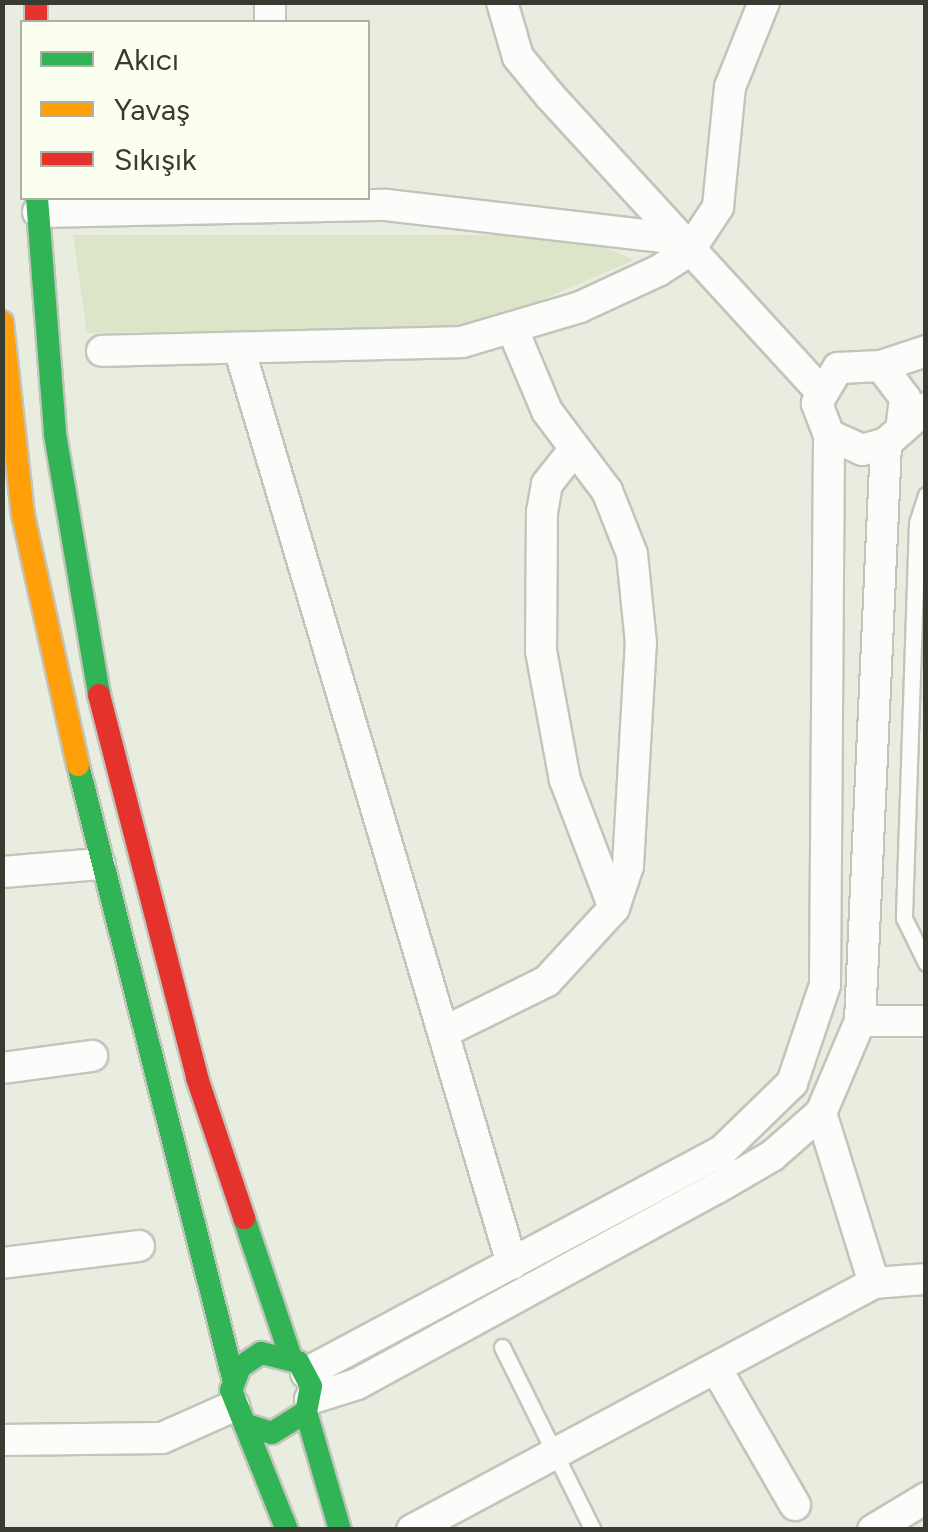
<!DOCTYPE html>
<meta charset="utf-8">
<style>
body{margin:0}
#map{position:relative;width:928px;height:1532px;overflow:hidden;background:#e9ede0;font-family:Figtree,sans-serif}
div>[style]{position:absolute}
[style*='--x']{left:calc(var(--x)*1px);top:calc(var(--y)*1px);width:calc(var(--w)*1px);rotate:calc(var(--a)*1deg)}
.green>*{inset:0;background:#dce5c7}
.roads{filter:drop-shadow(2px 0 #c2c5bb) drop-shadow(-2px 0 #c2c5bb) drop-shadow(0 2px #c2c5bb) drop-shadow(0 -2px #c2c5bb)}
.lane>*{height:15px;margin:-7.5px;padding:0 7.5px;transform-origin:7.5px;border-radius:7.5px;background:#fcfcfa}
.street>*{height:30px;margin:-15px;padding:0 15px;transform-origin:15px;border-radius:15px;background:#fcfcfa}
.fast>*{height:22px;margin:-11px;padding:0 11px;transform-origin:11px;border-radius:11px;background:#30b455}
.slow>*{height:22px;margin:-11px;padding:0 11px;transform-origin:11px;border-radius:11px;background:#ff9f0a}
.jam>*{height:22px;margin:-11px;padding:0 11px;transform-origin:11px;border-radius:11px;background:#e5322d}
span{translate:-50% -50%;white-space:nowrap;text-align:center;line-height:1.15;-webkit-text-stroke:10px #fafff0;paint-order:stroke}
.frame{position:absolute;inset:0;border:5px solid #383b31;pointer-events:none}
.legend{position:absolute;left:20px;top:20px;width:350px;height:180px;box-sizing:border-box;background:#fafff0;border:2px solid #acb1a4;margin:0;padding:12px 18px;list-style:none;font-size:30px;color:#383b31}
.legend li{display:flex;align-items:center;gap:20px;height:50px}
.legend b{width:50px;border:2px solid #acb1a4}
</style>
<div id="map">
<div class="green">
<i style="clip-path:polygon(73px 235px,529px 235px,602px 246px,634px 260px,507px 315px,451px 327px,87px 333px)"></i>
</div>
<div class="roads">
<div class="lane">
<i style="--x:926;--y:495;--w:29;--a:108"></i>
<i style="--x:917;--y:523;--w:395;--a:91.9"></i>
<i style="--x:904;--y:918;--w:50;--a:63.9"></i>
<i style="--x:502;--y:1347;--w:204;--a:63.6"></i>
</div>
<div class="street">
<i style="--x:270;--y:2;--w:20;--a:90"></i>
<i style="--x:502;--y:2;--w:57;--a:73.8"></i>
<i style="--x:518;--y:57;--w:50;--a:50.6"></i>
<i style="--x:550;--y:96;--w:400;--a:47.5"></i>
<i style="--x:38;--y:212;--w:348;--a:-1.2"></i>
<i style="--x:386;--y:205;--w:294;--a:6.6"></i>
<i style="--x:239;--y:348;--w:956;--a:73.4"></i>
<i style="--x:102;--y:351;--w:360;--a:-1.4"></i>
<i style="--x:462;--y:342;--w:123;--a:-16.5"></i>
<i style="--x:580;--y:307;--w:86;--a:-24.8"></i>
<i style="--x:658;--y:271;--w:37;--a:-33"></i>
<i style="--x:689;--y:251;--w:53;--a:-56.6"></i>
<i style="--x:718;--y:207;--w:121;--a:-84.3"></i>
<i style="--x:730;--y:87;--w:92;--a:-68.2"></i>
<i style="--x:881;--y:366;--w:40;--a:53"></i>
<i style="--x:905;--y:398;--w:26;--a:97"></i>
<i style="--x:829;--y:435;--w:36;--a:24"></i>
<i style="--x:862;--y:450;--w:25;--a:-16"></i>
<i style="--x:573;--y:451;--w:42;--a:128.2"></i>
<i style="--x:547;--y:484;--w:27;--a:100"></i>
<i style="--x:542;--y:511;--w:140;--a:90.4"></i>
<i style="--x:541;--y:651;--w:131;--a:79.5"></i>
<i style="--x:565;--y:780;--w:137;--a:69.1"></i>
<i style="--x:2;--y:872;--w:98;--a:-4.7"></i>
<i style="--x:860;--y:1021;--w:66;--a:0"></i>
<i style="--x:444;--y:1032;--w:115;--a:-26.3"></i>
<i style="--x:547;--y:981;--w:99;--a:-47.5"></i>
<i style="--x:614;--y:908;--w:44;--a:-71.6"></i>
<i style="--x:628;--y:866;--w:223;--a:-86.7"></i>
<i style="--x:641;--y:643;--w:89;--a:-95.8"></i>
<i style="--x:632;--y:554;--w:68;--a:-111.6"></i>
<i style="--x:607;--y:491;--w:100;--a:-126.9"></i>
<i style="--x:547;--y:411;--w:88;--a:-112.8"></i>
<i style="--x:2;--y:1068;--w:91;--a:-7.6"></i>
<i style="--x:821;--y:1113;--w:178;--a:72.7"></i>
<i style="--x:2;--y:1263;--w:138;--a:-7.1"></i>
<i style="--x:717;--y:1370;--w:156;--a:60"></i>
<i style="--x:306;--y:1373;--w:472;--a:-28.1"></i>
<i style="--x:722;--y:1151;--w:98;--a:-44.2"></i>
<i style="--x:792;--y:1083;--w:103;--a:-71.4"></i>
<i style="--x:825;--y:985;--w:550;--a:-89.58"></i>
<i style="--x:829;--y:435;--w:34;--a:-111"></i>
<i style="--x:817;--y:403;--w:41;--a:-59"></i>
<i style="--x:838;--y:368;--w:43;--a:-2.7"></i>
<i style="--x:881;--y:366;--w:47;--a:-18.4"></i>
<i style="--x:310;--y:1399;--w:49;--a:-17.7"></i>
<i style="--x:357;--y:1384;--w:410;--a:-28.6"></i>
<i style="--x:717;--y:1188;--w:64;--a:-30.2"></i>
<i style="--x:772;--y:1156;--w:65;--a:-41.3"></i>
<i style="--x:821;--y:1113;--w:100;--a:-67"></i>
<i style="--x:860;--y:1021;--w:579;--a:-87.42"></i>
<i style="--x:886;--y:443;--w:53;--a:-41.2"></i>
<i style="--x:2;--y:1440;--w:160;--a:-0.7"></i>
<i style="--x:162;--y:1438;--w:79;--a:-24"></i>
<i style="--x:412;--y:1530;--w:524;--a:-28.13"></i>
<i style="--x:874;--y:1283;--w:52;--a:-4.4"></i>
<i style="--x:873;--y:1530;--w:62;--a:-31.1"></i>
</div>
<div class="fast">
<i style="--x:37;--y:198;--w:237;--a:85.6"></i>
<i style="--x:55;--y:434;--w:265;--a:80.4"></i>
<i style="--x:78;--y:765;--w:632;--a:75.81"></i>
<i style="--x:244;--y:1218;--w:148;--a:71.4"></i>
<i style="--x:306;--y:1412;--w:123;--a:73.9"></i>
<i style="--x:247;--y:1425;--w:26;--a:18"></i>
<i style="--x:272;--y:1433;--w:40;--a:-32"></i>
<i style="--x:306;--y:1412;--w:26;--a:-79"></i>
<i style="--x:311;--y:1386;--w:27;--a:-118"></i>
<i style="--x:298;--y:1362;--w:38;--a:-166"></i>
<i style="--x:261;--y:1353;--w:25;--a:146"></i>
<i style="--x:240;--y:1367;--w:25;--a:111"></i>
<i style="--x:231;--y:1390;--w:151;--a:68.2"></i>
</div>
<div class="slow">
<i style="--x:2;--y:322;--w:194;--a:83.8"></i>
<i style="--x:23;--y:515;--w:256;--a:77.6"></i>
</div>
<div class="jam">
<i style="--x:36;--y:2;--w:20;--a:90"></i>
<i style="--x:99;--y:695;--w:395;--a:75.6"></i>
<i style="--x:197;--y:1078;--w:148;--a:71.4"></i>
</div>
</div>
<div class="frame"></div>
<ul class="legend">
<li><b style="height:12px;background:#30b455"></b>Akıcı</li>
<li><b style="height:12px;background:#ff9f0a"></b>Yavaş</li>
<li><b style="height:12px;background:#e5322d"></b>Sıkışık</li>
</ul>
</div>
